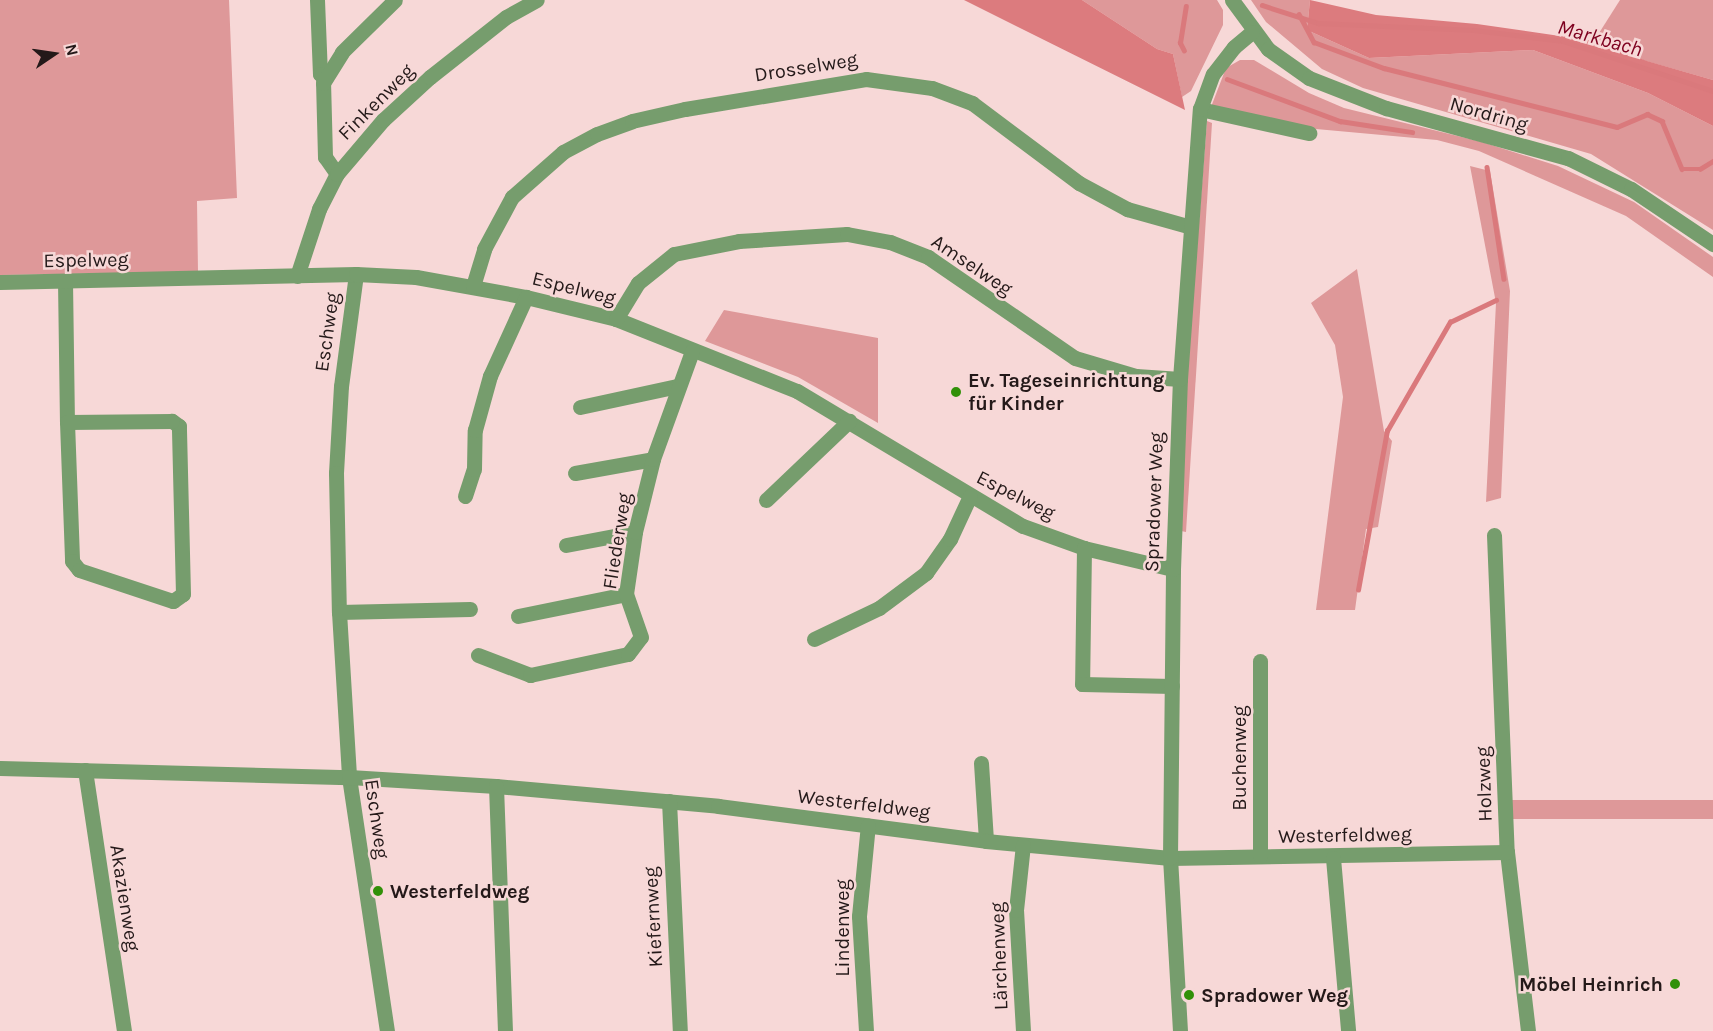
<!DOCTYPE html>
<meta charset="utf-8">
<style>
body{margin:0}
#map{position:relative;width:1713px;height:1031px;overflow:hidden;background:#f7d8d7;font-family:Karla,sans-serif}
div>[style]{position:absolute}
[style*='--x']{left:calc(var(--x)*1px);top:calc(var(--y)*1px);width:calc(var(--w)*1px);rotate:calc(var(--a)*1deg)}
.green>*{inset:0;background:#de9899;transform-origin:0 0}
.forest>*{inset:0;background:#dc7b7e}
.stream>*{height:4.5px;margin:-2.25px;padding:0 2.25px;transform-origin:2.25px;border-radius:2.25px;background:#da797c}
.minor>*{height:15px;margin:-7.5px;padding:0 7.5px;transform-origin:7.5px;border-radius:7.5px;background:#769d6d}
.dots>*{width:16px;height:16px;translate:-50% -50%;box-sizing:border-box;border:3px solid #f7d8d7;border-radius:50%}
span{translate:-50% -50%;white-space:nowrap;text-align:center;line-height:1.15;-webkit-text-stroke:5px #f7d8d7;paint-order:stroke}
.street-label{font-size:20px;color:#241919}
.poi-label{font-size:20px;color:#241919;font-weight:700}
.left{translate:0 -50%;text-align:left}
.right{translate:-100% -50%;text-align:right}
.water-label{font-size:21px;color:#7e001f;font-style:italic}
.north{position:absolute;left:24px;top:24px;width:60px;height:60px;-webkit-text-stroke:4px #f7d8d7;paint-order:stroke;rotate:77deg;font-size:16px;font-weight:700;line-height:24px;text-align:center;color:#241919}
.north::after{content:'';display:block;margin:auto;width:21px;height:27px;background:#241919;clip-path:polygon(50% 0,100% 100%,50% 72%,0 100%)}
</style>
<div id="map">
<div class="green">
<i style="clip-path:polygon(0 0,229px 0,237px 198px,197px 201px,198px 272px,0 275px)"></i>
<i style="clip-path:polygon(1082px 0,1217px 0,1223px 10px,1223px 25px,1191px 91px,1182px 97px,1173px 54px,1157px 49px)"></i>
<i style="clip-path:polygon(1251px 0,1310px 0,1307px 30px,1369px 58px,1533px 50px,1648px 93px,1713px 126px,1713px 230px,1591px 154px,1363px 88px,1322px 69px,1266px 22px)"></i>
<i style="clip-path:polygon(1620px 0,1713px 0,1713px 80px,1646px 61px,1594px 41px)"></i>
<i style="clip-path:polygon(1240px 60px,1254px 60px,1309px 93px,1344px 108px,1482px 142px,1558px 166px,1634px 202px,1713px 257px,1713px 277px,1626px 216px,1479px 151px,1437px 140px,1305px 128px,1211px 107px,1226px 68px)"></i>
<i style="clip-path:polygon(1207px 121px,1212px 123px,1186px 532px,1181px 531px,1186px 385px)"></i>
<i style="clip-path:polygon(1470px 166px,1490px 171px,1510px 291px,1501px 498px,1486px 502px,1496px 303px)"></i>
<i style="clip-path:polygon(1357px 269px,1384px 431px,1392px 441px,1378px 527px,1366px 529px,1355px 610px,1316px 610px,1343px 397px,1335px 345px,1311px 303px)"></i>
<i style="clip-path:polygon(724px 310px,878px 338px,878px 423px,798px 377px,705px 341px)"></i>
<i style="left:1713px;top:800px;width:19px;height:207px;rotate:90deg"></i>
</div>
<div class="forest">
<i style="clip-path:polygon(964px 0,1082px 0,1157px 49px,1173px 54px,1185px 110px)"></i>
<i style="clip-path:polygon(1310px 0,1376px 15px,1477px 24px,1594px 41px,1647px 61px,1713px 80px,1713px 126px,1648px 93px,1533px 50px,1369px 58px,1307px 30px)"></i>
</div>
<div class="stream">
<i style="--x:1262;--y:5;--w:59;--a:17.8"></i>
<i style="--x:1318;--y:23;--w:156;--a:2.6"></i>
<i style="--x:1474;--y:30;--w:90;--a:7"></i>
<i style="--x:1563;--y:41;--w:158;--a:18.4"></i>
<i style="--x:1299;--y:14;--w:32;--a:62"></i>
<i style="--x:1314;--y:42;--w:75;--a:20.4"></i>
<i style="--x:1384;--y:68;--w:240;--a:14.2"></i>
<i style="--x:1617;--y:127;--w:33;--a:-23"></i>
<i style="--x:1647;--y:114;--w:17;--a:25"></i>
<i style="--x:1662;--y:121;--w:52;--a:67.4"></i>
<i style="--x:1682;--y:169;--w:18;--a:0"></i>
<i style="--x:1700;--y:169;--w:15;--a:-32"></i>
<i style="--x:1184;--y:51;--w:9;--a:-117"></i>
<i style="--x:1180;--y:43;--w:37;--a:-81"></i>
<i style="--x:1227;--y:79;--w:121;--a:20.4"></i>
<i style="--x:1340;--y:121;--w:73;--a:8.7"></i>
<i style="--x:1487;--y:167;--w:113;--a:81.4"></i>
<i style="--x:1358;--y:590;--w:162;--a:-79.7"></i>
<i style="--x:1387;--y:431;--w:126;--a:-60"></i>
<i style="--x:1450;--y:322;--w:51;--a:-25.6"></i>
</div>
<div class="minor">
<i style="--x:317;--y:0;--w:74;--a:87.7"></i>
<i style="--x:320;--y:74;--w:7;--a:27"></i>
<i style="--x:1232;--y:0;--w:61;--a:53.7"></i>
<i style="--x:1268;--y:49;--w:50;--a:35.3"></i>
<i style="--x:1309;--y:78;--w:83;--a:21.3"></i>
<i style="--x:1386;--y:108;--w:189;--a:15.4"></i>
<i style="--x:1568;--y:158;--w:70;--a:26.2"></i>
<i style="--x:1631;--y:189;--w:99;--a:33.9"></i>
<i style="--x:1200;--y:109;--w:112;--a:12.4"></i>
<i style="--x:337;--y:174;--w:21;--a:-125"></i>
<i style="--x:325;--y:157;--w:74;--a:-91.5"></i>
<i style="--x:323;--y:83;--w:36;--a:-58"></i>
<i style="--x:342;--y:52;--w:74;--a:-44.5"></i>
<i style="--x:356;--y:274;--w:113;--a:97.6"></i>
<i style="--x:341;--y:386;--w:87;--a:93.3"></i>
<i style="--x:336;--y:473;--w:139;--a:88.8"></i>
<i style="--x:339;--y:612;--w:165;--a:86.5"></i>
<i style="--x:349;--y:777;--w:257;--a:81.5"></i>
<i style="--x:297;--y:276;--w:71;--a:-71.8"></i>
<i style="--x:319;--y:209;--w:39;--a:-63"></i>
<i style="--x:337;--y:174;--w:71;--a:-49.6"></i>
<i style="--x:383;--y:120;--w:64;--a:-42.5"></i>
<i style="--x:430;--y:77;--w:97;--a:-38.3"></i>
<i style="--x:506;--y:17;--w:35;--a:-29"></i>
<i style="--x:65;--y:281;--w:141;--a:89.2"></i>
<i style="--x:67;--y:422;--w:139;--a:87.9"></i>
<i style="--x:72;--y:561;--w:11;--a:52"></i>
<i style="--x:79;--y:570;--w:99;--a:18.3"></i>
<i style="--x:173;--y:601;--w:12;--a:-35"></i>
<i style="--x:183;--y:594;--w:168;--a:-91.4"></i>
<i style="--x:179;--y:426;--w:9;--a:-144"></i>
<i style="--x:172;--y:421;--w:105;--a:179.5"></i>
<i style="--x:0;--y:282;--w:356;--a:-1.3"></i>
<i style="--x:356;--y:274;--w:60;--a:2.9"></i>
<i style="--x:416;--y:277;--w:112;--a:10.3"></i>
<i style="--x:526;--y:297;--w:93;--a:13.7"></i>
<i style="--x:616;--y:319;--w:195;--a:21.7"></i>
<i style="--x:797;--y:391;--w:263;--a:30.9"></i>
<i style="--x:1023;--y:526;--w:65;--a:19.8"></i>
<i style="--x:1084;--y:548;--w:91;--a:13.3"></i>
<i style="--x:473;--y:286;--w:39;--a:-73"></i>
<i style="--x:484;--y:249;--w:59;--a:-61.7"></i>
<i style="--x:512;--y:197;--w:68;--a:-41.4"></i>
<i style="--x:563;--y:152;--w:38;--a:-28"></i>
<i style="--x:597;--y:134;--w:37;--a:-20"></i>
<i style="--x:632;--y:121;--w:54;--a:-12.8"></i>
<i style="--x:685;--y:109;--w:183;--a:-9.4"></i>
<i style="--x:866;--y:79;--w:67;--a:7.8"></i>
<i style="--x:932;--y:88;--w:43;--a:20.6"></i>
<i style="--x:972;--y:103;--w:134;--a:36.8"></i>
<i style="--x:1079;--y:183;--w:55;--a:28.4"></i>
<i style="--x:1127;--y:209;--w:66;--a:15.7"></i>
<i style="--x:616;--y:319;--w:42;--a:-58.6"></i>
<i style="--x:638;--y:283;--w:46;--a:-38.9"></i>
<i style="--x:674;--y:254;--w:66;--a:-11.3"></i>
<i style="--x:739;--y:241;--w:108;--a:-3.7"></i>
<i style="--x:847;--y:234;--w:44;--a:10.5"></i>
<i style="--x:890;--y:242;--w:41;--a:21.5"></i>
<i style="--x:928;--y:257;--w:178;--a:34.5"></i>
<i style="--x:1075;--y:358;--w:64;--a:16.4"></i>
<i style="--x:1136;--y:376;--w:44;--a:3.9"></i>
<i style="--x:580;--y:407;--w:99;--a:-12.2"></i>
<i style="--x:575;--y:473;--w:79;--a:-10.2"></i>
<i style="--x:465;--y:496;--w:28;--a:-72"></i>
<i style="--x:474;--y:469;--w:39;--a:-89"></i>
<i style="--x:475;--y:430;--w:56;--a:-74.5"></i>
<i style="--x:490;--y:376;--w:87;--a:-65.5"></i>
<i style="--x:766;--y:500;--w:115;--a:-43.6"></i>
<i style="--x:1494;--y:535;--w:317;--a:87.7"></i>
<i style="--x:1507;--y:852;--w:180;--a:83.3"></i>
<i style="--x:566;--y:545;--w:70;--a:-10.7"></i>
<i style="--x:1084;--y:548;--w:136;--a:90.8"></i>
<i style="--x:1082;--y:684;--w:90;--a:1.3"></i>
<i style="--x:339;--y:612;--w:131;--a:-1.3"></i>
<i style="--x:518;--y:616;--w:110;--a:-11.5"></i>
<i style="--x:814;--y:639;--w:72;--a:-25.5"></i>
<i style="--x:879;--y:608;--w:59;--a:-36.7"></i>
<i style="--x:926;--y:573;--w:42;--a:-54.8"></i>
<i style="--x:950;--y:539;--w:47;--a:-65.1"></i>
<i style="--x:478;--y:655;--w:56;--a:21"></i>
<i style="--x:530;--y:675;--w:100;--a:-12.1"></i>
<i style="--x:628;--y:654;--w:21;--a:-53"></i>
<i style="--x:641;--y:637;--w:46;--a:-109.2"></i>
<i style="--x:626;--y:594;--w:63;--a:-81.7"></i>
<i style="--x:635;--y:532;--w:75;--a:-76.1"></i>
<i style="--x:653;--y:459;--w:115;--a:-70.1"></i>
<i style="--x:981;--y:763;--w:78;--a:86.3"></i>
<i style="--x:0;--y:768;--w:349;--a:1.5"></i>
<i style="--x:349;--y:777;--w:147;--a:3.5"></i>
<i style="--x:496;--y:786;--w:223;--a:5.1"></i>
<i style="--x:718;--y:806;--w:270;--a:7.4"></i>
<i style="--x:986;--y:841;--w:185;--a:5.3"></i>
<i style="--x:1170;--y:858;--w:337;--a:-1"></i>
<i style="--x:85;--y:770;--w:264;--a:81.5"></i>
<i style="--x:496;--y:786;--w:245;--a:87.9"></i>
<i style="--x:669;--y:801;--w:230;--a:87.3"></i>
<i style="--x:1260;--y:856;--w:195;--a:-90"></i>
<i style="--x:1333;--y:858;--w:174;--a:85"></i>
<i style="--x:866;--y:1031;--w:115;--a:-93.5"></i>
<i style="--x:859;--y:916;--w:91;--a:-84.4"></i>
<i style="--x:1023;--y:1031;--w:121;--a:-93.3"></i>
<i style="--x:1016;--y:910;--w:65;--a:-83.9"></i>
<i style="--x:1180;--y:1031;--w:173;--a:-93.3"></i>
<i style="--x:1170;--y:858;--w:289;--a:-89.4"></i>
<i style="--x:1173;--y:569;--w:190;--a:-87.9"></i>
<i style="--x:1180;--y:379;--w:271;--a:-85.8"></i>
<i style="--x:1200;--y:109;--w:37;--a:-70"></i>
<i style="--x:1213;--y:74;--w:34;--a:-52"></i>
<i style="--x:1234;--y:47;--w:23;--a:-40"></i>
</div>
<div class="dots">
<i style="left:956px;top:392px;background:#319008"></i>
<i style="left:378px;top:891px;background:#319008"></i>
<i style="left:1675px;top:984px;background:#319008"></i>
<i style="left:1189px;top:995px;background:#319008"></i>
</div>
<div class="street-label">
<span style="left:806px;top:67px;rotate:-9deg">Drosselweg</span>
<span style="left:376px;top:102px;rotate:-45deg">Finkenweg</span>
<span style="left:1489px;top:114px;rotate:16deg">Nordring</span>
<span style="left:86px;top:260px;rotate:-1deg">Espelweg</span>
<span style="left:972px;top:265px;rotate:34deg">Amselweg</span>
<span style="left:574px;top:288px;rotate:14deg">Espelweg</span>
<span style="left:327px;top:332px;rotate:-82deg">Eschweg</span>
<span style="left:1016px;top:495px;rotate:27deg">Espelweg</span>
<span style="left:1154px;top:502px;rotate:-88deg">Spradower Weg</span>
<span style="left:617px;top:541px;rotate:-81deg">Fliederweg</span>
<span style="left:1239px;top:758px;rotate:-90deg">Buchenweg</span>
<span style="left:1484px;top:784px;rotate:-92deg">Holzweg</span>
<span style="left:864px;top:804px;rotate:7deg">Westerfeldweg</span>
<span style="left:377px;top:819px;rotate:82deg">Eschweg</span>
<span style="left:1345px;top:835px;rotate:-1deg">Westerfeldweg</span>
<span style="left:125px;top:898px;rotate:81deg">Akazienweg</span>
<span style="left:653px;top:917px;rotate:-93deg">Kiefernweg</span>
<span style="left:842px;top:928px;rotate:-90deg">Lindenweg</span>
<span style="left:999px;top:956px;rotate:-92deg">Lärchenweg</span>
</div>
<div class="poi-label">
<span class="left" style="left:968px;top:392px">Ev. Tageseinrichtung<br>für Kinder</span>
<span class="left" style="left:390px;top:891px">Westerfeldweg</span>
<span class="right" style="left:1663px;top:984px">Möbel Heinrich</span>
<span class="left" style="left:1201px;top:995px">Spradower Weg</span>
</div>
<div class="water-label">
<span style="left:1600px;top:38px;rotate:16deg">Markbach</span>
</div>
<div class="north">N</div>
</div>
